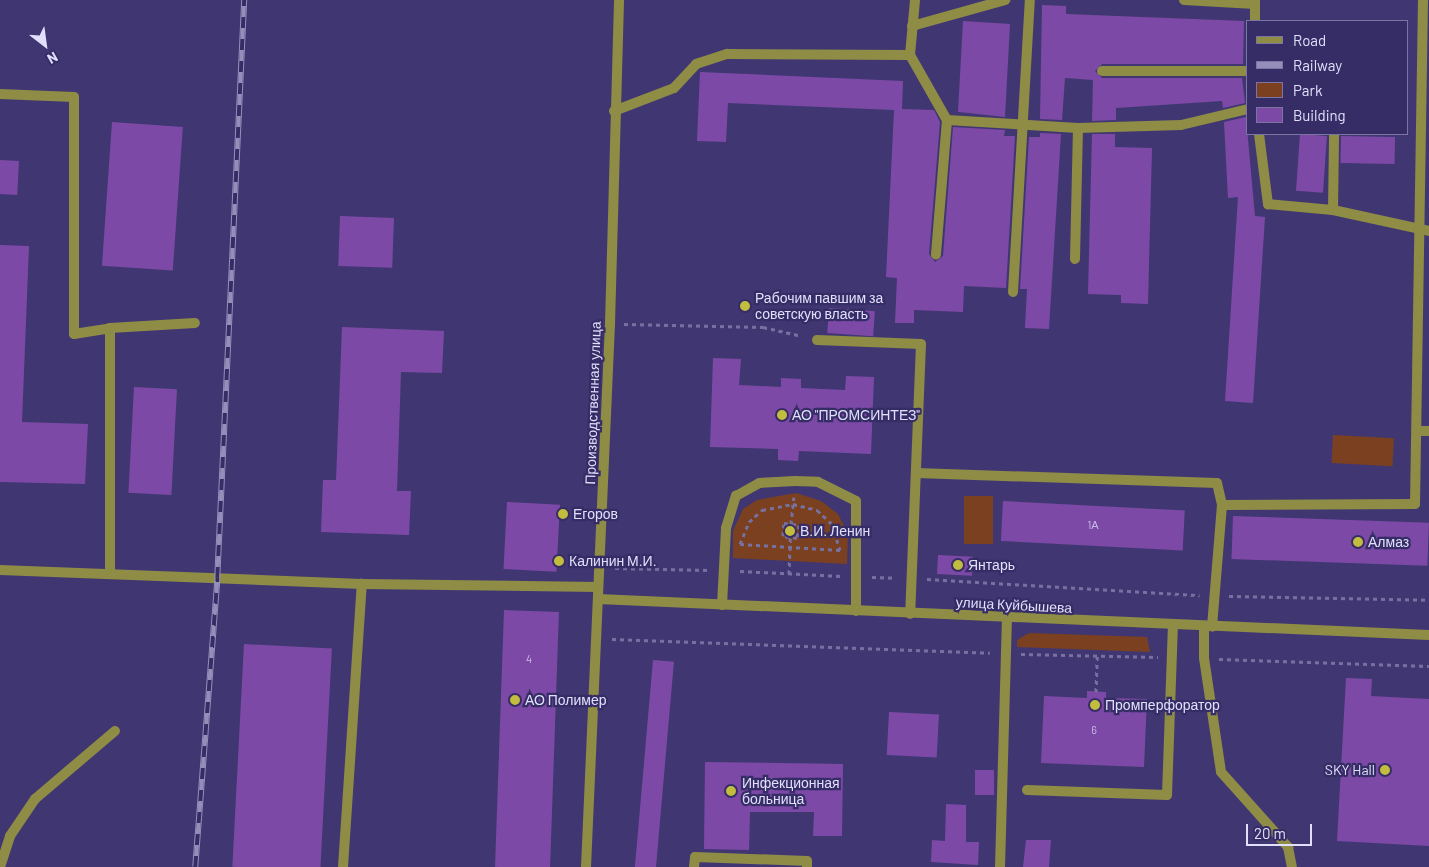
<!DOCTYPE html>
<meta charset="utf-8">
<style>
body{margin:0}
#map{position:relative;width:1429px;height:867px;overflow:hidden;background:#403772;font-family:Barlow,sans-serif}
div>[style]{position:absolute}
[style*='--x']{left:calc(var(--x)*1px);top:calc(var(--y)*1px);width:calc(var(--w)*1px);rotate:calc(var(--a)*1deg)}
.green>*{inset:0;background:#7a4020;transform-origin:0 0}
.building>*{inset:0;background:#7c4aa6;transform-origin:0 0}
.path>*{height:3px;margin-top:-1.5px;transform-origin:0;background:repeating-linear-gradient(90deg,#7771a2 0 4px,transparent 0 8px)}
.service>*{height:10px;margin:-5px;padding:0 5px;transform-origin:5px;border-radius:5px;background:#8e8c45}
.minor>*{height:10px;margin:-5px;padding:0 5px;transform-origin:5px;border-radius:5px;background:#8e8c45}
.tertiary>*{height:10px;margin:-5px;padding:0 5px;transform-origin:5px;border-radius:5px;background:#8e8c45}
.rail>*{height:5.5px;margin-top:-2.75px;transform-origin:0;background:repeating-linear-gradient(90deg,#362d66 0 11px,#948fba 0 22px);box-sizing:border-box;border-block:1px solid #948fba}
.dots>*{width:14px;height:14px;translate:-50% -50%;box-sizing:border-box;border:2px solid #362d66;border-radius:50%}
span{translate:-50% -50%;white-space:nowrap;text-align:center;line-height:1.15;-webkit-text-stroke:4.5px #362d66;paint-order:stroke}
.number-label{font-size:11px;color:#c8bae6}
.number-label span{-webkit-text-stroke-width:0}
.poi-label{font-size:14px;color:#e1e0fc}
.left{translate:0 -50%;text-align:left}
.right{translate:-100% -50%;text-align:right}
.street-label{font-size:14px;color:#e1e0fc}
.legend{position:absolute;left:1246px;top:20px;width:162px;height:115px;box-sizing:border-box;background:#362d66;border:1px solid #7a75a2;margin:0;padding:6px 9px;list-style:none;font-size:15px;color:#e1e0fc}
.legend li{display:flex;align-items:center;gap:10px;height:25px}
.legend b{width:25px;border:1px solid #7a75a2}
.north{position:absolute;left:20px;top:20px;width:50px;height:50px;-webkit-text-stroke:4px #362d66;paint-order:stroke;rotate:150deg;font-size:14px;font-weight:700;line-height:20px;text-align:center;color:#e1e0fc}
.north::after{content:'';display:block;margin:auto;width:18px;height:22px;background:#e1e0fc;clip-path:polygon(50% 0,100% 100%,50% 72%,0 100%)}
.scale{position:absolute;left:1246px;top:824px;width:66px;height:22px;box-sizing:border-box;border:2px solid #e1e0fc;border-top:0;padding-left:6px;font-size:15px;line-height:18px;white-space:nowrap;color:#e1e0fc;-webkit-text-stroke:4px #362d66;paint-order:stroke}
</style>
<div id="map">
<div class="green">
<i style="left:1333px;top:435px;width:61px;height:28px;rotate:3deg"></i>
<i style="clip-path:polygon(796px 493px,821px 501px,838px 514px,848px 534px,847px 564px,733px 558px,733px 531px,743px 509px,757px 500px)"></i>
<i style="left:964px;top:496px;width:29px;height:48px"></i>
<i style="clip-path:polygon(1029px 633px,1147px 637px,1150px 652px,1017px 647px,1017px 640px)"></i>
</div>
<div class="building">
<i style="clip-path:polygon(1042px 5px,1066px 6px,1066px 14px,1244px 21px,1243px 64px,1102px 64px,1095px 71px,1102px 78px,1242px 78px,1245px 103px,1223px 108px,1222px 101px,1116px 108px,1116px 120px,1092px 121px,1093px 80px,1065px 78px,1062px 120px,1040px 119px)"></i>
<i style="clip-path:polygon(963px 21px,1010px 24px,1005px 117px,950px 111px,958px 112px)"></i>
<i style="clip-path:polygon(700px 72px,903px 81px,902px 109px,934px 110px,940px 122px,929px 254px,935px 262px,943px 256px,953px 127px,1005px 130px,1004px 136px,1015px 136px,1006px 288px,964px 286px,963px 312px,914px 310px,914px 323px,895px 323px,897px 278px,886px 277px,894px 110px,728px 103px,726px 142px,697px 141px)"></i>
<i style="clip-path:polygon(1246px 117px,1255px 216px,1265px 217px,1253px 403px,1225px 401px,1238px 197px,1228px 198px,1224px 122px)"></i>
<i style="left:112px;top:122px;width:71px;height:144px;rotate:4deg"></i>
<i style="clip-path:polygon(1040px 133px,1061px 134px,1049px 329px,1025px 328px,1027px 289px,1020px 289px,1029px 137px,1040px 137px)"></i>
<i style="clip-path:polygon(1092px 134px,1115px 134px,1115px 147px,1152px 148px,1148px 304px,1121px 303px,1121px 295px,1088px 294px)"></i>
<i style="left:1300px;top:134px;width:27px;height:57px;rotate:4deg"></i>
<i style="left:1341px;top:136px;width:54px;height:27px;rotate:1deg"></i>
<i style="left:0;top:160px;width:19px;height:34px;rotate:3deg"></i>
<i style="left:340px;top:216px;width:54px;height:50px;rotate:2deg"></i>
<i style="clip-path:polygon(0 245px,29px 246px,22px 422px,88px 424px,85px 484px,0 482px)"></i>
<i style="left:829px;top:308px;width:46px;height:25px;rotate:4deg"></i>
<i style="clip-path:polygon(342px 327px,444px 331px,442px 373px,401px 372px,397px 491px,411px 491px,409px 535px,321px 532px,323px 480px,336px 480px)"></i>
<i style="clip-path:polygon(713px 358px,741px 359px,739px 385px,781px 387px,781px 378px,801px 379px,801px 388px,845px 390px,846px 376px,874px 377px,871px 454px,799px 451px,798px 461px,778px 460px,778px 449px,710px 447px)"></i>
<i style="left:134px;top:387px;width:43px;height:106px;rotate:3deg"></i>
<i style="left:1003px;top:501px;width:182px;height:40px;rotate:3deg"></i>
<i style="left:507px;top:502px;width:53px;height:67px;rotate:3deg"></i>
<i style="left:1233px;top:516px;width:196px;height:43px;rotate:2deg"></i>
<i style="left:938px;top:555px;width:35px;height:19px;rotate:3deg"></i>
<i style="left:504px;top:610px;width:55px;height:257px;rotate:2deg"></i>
<i style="left:244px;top:644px;width:88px;height:223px;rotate:3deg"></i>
<i style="left:653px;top:660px;width:21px;height:208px;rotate:5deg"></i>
<i style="clip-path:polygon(1346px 678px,1372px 679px,1371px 696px,1429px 699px,1429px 846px,1337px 841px)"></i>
<i style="clip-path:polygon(1087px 691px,1106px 692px,1106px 698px,1147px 699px,1144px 767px,1041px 763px,1044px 696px,1087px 698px)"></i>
<i style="left:889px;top:712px;width:50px;height:43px;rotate:3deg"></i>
<i style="clip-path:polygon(705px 762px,843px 764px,842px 836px,813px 836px,814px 812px,750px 812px,749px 850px,704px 849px)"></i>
<i style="left:975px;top:770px;width:19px;height:25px"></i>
<i style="clip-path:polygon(946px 804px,966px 805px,966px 842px,979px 842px,978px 865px,931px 862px,932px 840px,945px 841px)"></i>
<i style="clip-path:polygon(1026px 840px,1051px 840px,1049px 867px,1023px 867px)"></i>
</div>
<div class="path">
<i style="--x:624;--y:324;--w:139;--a:1.2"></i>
<i style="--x:763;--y:327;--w:40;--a:13"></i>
<i style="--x:793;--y:504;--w:25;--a:14"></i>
<i style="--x:817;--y:510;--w:21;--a:43"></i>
<i style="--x:832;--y:524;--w:27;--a:73"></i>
<i style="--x:840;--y:550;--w:100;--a:-176.6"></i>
<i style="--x:740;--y:544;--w:24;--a:-68"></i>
<i style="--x:749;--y:522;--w:18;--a:-43"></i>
<i style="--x:762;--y:510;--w:32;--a:-11"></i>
<i style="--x:784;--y:523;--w:15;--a:8"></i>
<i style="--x:799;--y:525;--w:13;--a:99"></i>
<i style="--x:797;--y:538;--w:14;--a:-172"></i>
<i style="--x:783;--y:536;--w:13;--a:-86"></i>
<i style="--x:791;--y:524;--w:27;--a:-84"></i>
<i style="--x:615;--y:568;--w:94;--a:1.2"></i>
<i style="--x:740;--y:571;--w:101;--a:2.8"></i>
<i style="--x:789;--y:574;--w:37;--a:-88"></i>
<i style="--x:872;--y:577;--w:24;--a:2"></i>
<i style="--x:927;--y:579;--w:273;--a:3.4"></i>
<i style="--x:1229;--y:596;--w:200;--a:1.1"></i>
<i style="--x:612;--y:639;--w:378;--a:2.1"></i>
<i style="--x:1021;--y:654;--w:137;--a:1.3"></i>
<i style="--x:1219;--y:659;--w:210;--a:1.9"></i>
<i style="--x:1096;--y:692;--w:37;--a:-88"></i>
</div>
<div class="service">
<i style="--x:1184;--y:0;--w:71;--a:3.2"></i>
<i style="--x:1255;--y:21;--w:21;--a:-90"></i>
<i style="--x:912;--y:26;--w:97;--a:-15.6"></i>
<i style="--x:910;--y:55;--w:55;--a:-84.8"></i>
<i style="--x:1102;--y:71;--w:146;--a:0"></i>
<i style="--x:0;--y:94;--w:74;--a:2.3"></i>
<i style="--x:74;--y:97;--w:237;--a:90"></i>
<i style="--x:74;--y:334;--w:36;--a:-9"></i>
<i style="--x:614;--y:111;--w:64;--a:-21"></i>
<i style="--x:674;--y:88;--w:33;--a:-47"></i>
<i style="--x:696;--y:64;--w:33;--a:-18"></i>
<i style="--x:727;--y:54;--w:183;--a:0.3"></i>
<i style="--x:910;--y:55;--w:75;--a:60.4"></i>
<i style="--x:947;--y:120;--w:135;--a:94.7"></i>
<i style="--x:947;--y:120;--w:131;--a:3.5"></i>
<i style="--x:1078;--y:128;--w:103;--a:-1.7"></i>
<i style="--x:1181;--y:125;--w:69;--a:-13.4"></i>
<i style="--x:1259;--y:134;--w:71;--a:82.7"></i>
<i style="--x:1268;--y:204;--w:65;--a:5.3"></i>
<i style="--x:1333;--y:210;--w:98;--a:12.3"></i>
<i style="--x:1333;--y:210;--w:76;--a:-89.2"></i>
<i style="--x:1075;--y:259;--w:131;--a:-88.7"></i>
<i style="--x:1013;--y:292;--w:292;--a:-86.7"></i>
<i style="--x:817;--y:340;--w:104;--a:2.2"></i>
<i style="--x:921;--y:344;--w:270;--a:92.3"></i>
<i style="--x:1418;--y:431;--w:11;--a:0"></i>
<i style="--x:916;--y:473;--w:301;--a:1.9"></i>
<i style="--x:1217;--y:483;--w:23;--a:77"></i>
<i style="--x:1222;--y:505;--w:122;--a:94.7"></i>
<i style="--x:1222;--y:505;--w:193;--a:-0.3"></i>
<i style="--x:1415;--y:504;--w:504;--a:-89.09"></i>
<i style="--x:110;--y:574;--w:246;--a:-90"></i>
<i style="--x:110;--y:328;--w:85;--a:-3.4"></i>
<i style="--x:722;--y:605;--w:77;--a:-87"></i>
<i style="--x:726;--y:528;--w:34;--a:-73"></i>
<i style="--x:736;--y:496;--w:26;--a:-29"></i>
<i style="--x:759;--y:483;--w:36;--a:-3"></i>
<i style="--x:795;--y:481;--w:23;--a:2"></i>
<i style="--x:818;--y:482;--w:42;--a:26.6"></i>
<i style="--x:856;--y:501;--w:110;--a:90"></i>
<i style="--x:1204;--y:626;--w:32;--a:90"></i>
<i style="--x:1204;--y:658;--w:115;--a:81.5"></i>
<i style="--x:1221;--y:772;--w:101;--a:48.2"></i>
<i style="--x:1288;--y:847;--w:20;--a:79"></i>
<i style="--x:1027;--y:790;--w:140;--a:2"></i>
<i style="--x:1167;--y:795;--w:170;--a:-88"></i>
<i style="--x:0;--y:867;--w:33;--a:-72"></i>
<i style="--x:10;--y:836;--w:45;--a:-56"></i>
<i style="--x:35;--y:799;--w:105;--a:-40.4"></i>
<i style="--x:343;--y:867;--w:284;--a:-86.2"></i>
<i style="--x:694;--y:867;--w:10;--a:-84"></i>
<i style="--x:695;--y:857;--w:112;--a:2"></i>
<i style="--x:807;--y:861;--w:6;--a:90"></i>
<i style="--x:1000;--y:867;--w:249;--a:-88.4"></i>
</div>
<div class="minor">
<i style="--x:0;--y:570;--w:362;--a:2.2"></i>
<i style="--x:362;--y:584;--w:236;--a:0.7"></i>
<i style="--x:598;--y:599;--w:832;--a:2.48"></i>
</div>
<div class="tertiary">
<i style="--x:586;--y:867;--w:544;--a:-87.47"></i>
<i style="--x:610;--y:324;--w:324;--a:-88.4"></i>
</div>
<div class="rail">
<i style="--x:195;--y:867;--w:290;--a:-85.6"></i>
<i style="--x:217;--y:578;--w:579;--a:-87.33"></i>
</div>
<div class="dots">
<i style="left:745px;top:306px;background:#c2bd3f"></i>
<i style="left:782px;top:415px;background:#c2bd3f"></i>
<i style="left:563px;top:514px;background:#c2bd3f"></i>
<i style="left:790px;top:531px;background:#c2bd3f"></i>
<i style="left:1358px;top:542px;background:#c2bd3f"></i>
<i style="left:559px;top:561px;background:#c2bd3f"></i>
<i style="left:958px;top:565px;background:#c2bd3f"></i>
<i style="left:515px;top:700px;background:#c2bd3f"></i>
<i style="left:1095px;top:705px;background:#c2bd3f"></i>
<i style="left:1385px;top:770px;background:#c2bd3f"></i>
<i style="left:731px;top:791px;background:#c2bd3f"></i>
</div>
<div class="number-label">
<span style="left:1093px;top:525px">1А</span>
<span style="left:529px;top:659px">4</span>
<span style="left:1094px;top:730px">6</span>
</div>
<div class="poi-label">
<span class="left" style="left:755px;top:306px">Рабочим павшим за<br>советскую власть</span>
<span class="left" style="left:792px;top:415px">АО "ПРОМСИНТЕЗ"</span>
<span class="left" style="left:573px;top:514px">Егоров</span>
<span class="left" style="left:800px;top:531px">В.И. Ленин</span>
<span class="left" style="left:1368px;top:542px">Алмаз</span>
<span class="left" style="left:569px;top:561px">Калинин М.И.</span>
<span class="left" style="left:968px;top:565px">Янтарь</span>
<span class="left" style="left:525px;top:700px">АО Полимер</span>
<span class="left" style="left:1105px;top:705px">Промперфоратор</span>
<span class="right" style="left:1375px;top:770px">SKY Hall</span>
<span class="left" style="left:742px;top:791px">Инфекционная<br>больница</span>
</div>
<div class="street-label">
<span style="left:593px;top:403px;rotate:-88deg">Производственная улица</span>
<span style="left:1014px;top:605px;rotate:3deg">улица Куйбышева</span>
</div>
<ul class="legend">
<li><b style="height:6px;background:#8e8c45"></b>Road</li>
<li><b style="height:6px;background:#948fba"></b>Railway</li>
<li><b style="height:14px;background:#7a4020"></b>Park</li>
<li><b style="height:14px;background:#7c4aa6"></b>Building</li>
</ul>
<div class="north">N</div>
<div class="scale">20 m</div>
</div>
